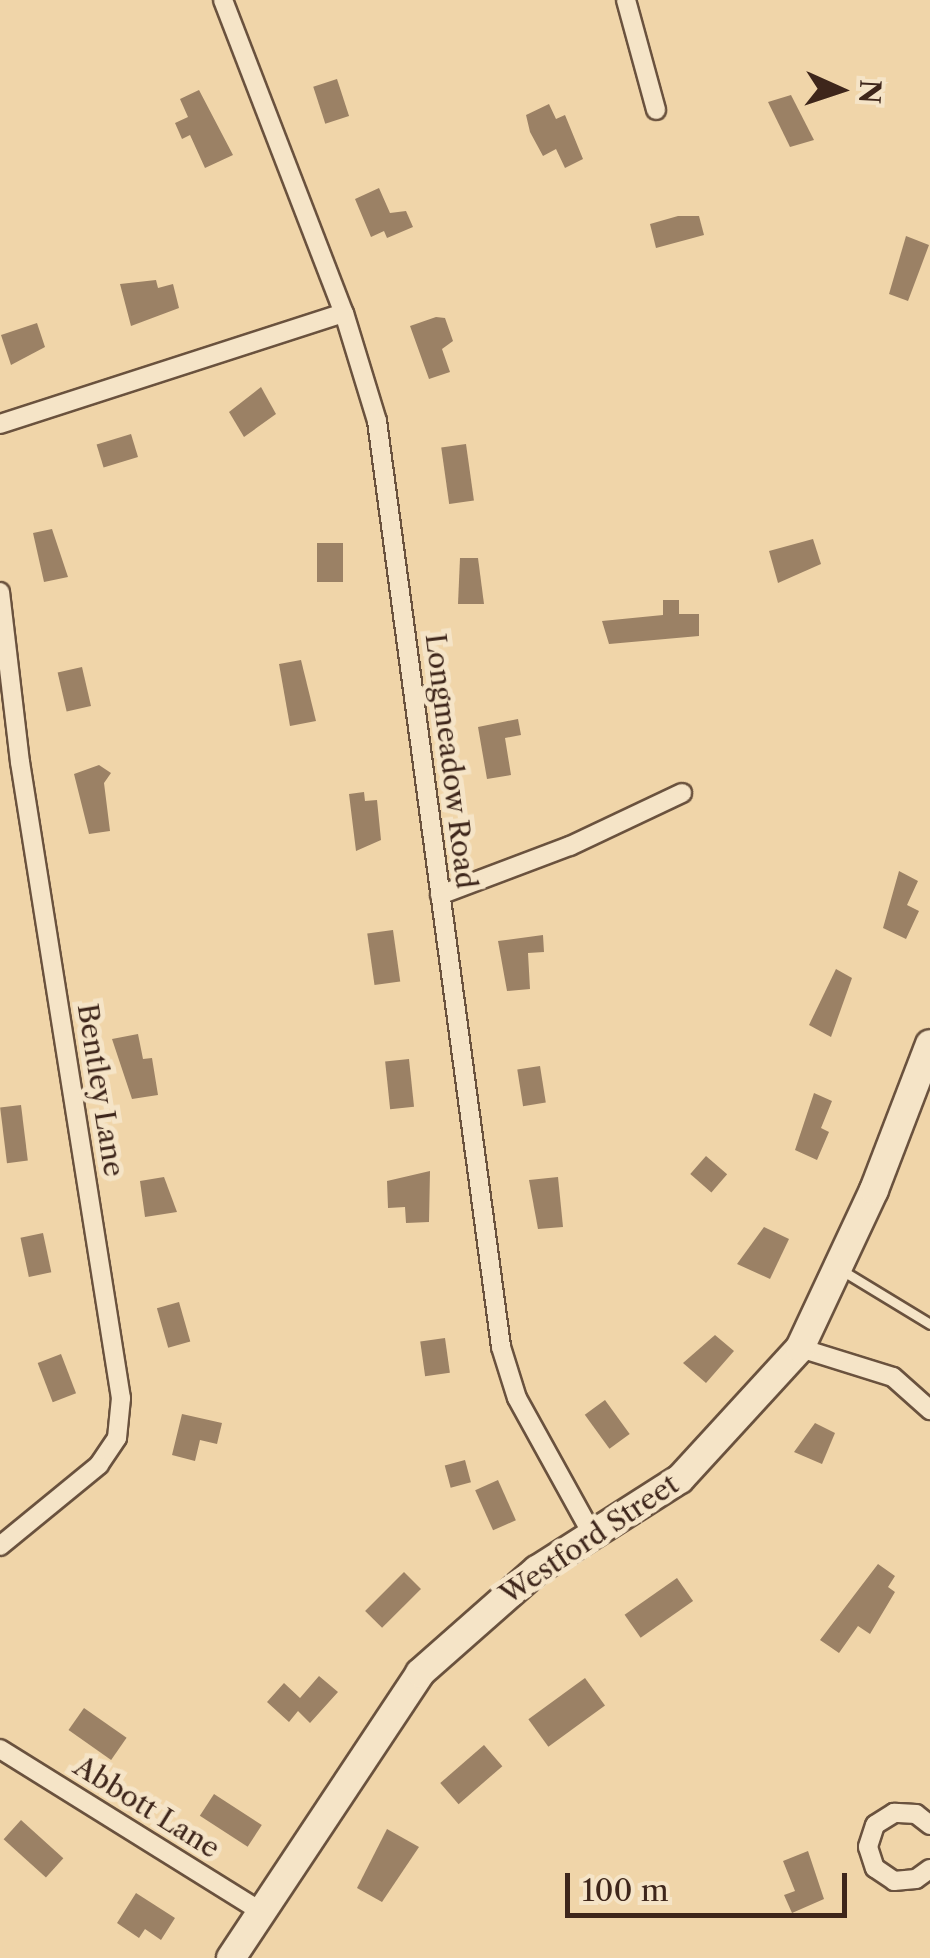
<!DOCTYPE html>
<style>
body{margin:0}
#map{position:relative;width:930px;height:1958px;overflow:hidden;background:#f0d5a9;font-family:"Libre Caslon Text",serif}
div>[style]{position:absolute}
[style*='--x']{left:calc(var(--x)*1px);top:calc(var(--y)*1px);width:calc(var(--w)*1px);rotate:calc(var(--a)*1deg)}
.building>*{inset:0;background:#9b8165;transform-origin:0 0}
.roads{filter:drop-shadow(2px 0 #6a523e) drop-shadow(-2px 0 #6a523e) drop-shadow(0 2px #6a523e) drop-shadow(0 -2px #6a523e)}
.service>*{height:9px;margin:-4.5px;padding:0 4.5px;transform-origin:4.5px;border-radius:4.5px;background:#f5e4c7}
.minor>*{height:18px;margin:-9px;padding:0 9px;transform-origin:9px;border-radius:9px;background:#f5e4c7}
.secondary>*{height:28px;margin:-14px;padding:0 14px;transform-origin:14px;border-radius:14px;background:#f5e4c7}
span{translate:-50% -50%;white-space:nowrap;text-align:center;line-height:1.15;-webkit-text-stroke:10px #f5e4c7;paint-order:stroke}
.street-label{font-size:28px;color:#3e261b}
.north{position:absolute;left:790px;top:40px;width:100px;height:100px;-webkit-text-stroke:8px #f5e4c7;paint-order:stroke;rotate:93deg;font-size:28px;font-weight:700;line-height:40px;text-align:center;color:#3e261b}
.north::after{content:'';display:block;margin:auto;width:35px;height:45px;background:#3e261b;clip-path:polygon(50% 0,100% 100%,50% 72%,0 100%)}
.scale{position:absolute;left:565px;top:1873px;width:282px;height:45px;box-sizing:border-box;border:5px solid #3e261b;border-top:0;padding-left:12px;font-size:30px;line-height:35px;white-space:nowrap;color:#3e261b;-webkit-text-stroke:8px #f5e4c7;paint-order:stroke}
</style>
<div id="map">
<div class="building">
<i style="left:337px;top:79px;width:39px;height:25px;rotate:72deg"></i>
<i style="clip-path:polygon(199px 90px,233px 155px,205px 168px,190px 135px,182px 139px,175px 123px,188px 117px,180px 99px)"></i>
<i style="clip-path:polygon(791px 95px,814px 140px,790px 147px,768px 102px)"></i>
<i style="clip-path:polygon(549px 104px,556px 119px,565px 115px,583px 159px,565px 168px,556px 149px,543px 156px,530px 132px,526px 115px)"></i>
<i style="clip-path:polygon(379px 188px,390px 213px,406px 211px,413px 227px,387px 238px,384px 231px,371px 237px,355px 199px)"></i>
<i style="clip-path:polygon(678px 216px,699px 216px,704px 235px,656px 248px,650px 224px)"></i>
<i style="clip-path:polygon(906px 236px,929px 245px,908px 301px,889px 294px)"></i>
<i style="clip-path:polygon(156px 280px,158px 288px,173px 284px,179px 308px,131px 326px,120px 284px)"></i>
<i style="clip-path:polygon(436px 317px,445px 318px,453px 341px,442px 349px,450px 372px,429px 379px,410px 326px)"></i>
<i style="clip-path:polygon(37px 323px,45px 347px,11px 365px,1px 335px)"></i>
<i style="clip-path:polygon(261px 387px,276px 414px,244px 437px,229px 412px)"></i>
<i style="left:131px;top:434px;width:24px;height:36px;rotate:73deg"></i>
<i style="left:466px;top:444px;width:57px;height:25px;rotate:82deg"></i>
<i style="clip-path:polygon(52px 529px,68px 577px,44px 582px,33px 533px)"></i>
<i style="clip-path:polygon(813px 539px,821px 564px,778px 583px,769px 551px)"></i>
<i style="left:317px;top:543px;width:26px;height:39px"></i>
<i style="clip-path:polygon(460px 558px,478px 558px,484px 604px,458px 604px)"></i>
<i style="clip-path:polygon(663px 600px,679px 600px,679px 614px,699px 614px,699px 636px,609px 644px,602px 621px,663px 615px)"></i>
<i style="clip-path:polygon(301px 660px,316px 721px,290px 726px,279px 664px)"></i>
<i style="left:82px;top:667px;width:40px;height:25px;rotate:77deg"></i>
<i style="clip-path:polygon(518px 719px,521px 735px,505px 738px,511px 775px,487px 779px,478px 727px)"></i>
<i style="clip-path:polygon(99px 765px,111px 773px,104px 783px,110px 831px,89px 834px,74px 774px)"></i>
<i style="clip-path:polygon(364px 792px,365px 801px,377px 800px,381px 840px,356px 851px,349px 794px)"></i>
<i style="clip-path:polygon(899px 871px,918px 881px,907px 905px,919px 911px,906px 939px,883px 928px)"></i>
<i style="left:393px;top:930px;width:52px;height:26px;rotate:82deg"></i>
<i style="clip-path:polygon(543px 935px,544px 952px,528px 953px,530px 989px,507px 991px,498px 941px)"></i>
<i style="clip-path:polygon(836px 969px,852px 978px,831px 1037px,809px 1025px)"></i>
<i style="clip-path:polygon(138px 1034px,143px 1059px,152px 1058px,158px 1095px,132px 1099px,112px 1039px)"></i>
<i style="left:409px;top:1059px;width:48px;height:24px;rotate:84deg"></i>
<i style="left:540px;top:1066px;width:37px;height:23px;rotate:81deg"></i>
<i style="clip-path:polygon(814px 1093px,832px 1101px,821px 1128px,829px 1132px,817px 1160px,795px 1150px)"></i>
<i style="left:21px;top:1105px;width:56px;height:21px;rotate:83deg"></i>
<i style="left:706px;top:1156px;width:28px;height:24px;rotate:41deg"></i>
<i style="clip-path:polygon(430px 1171px,429px 1222px,406px 1223px,405px 1207px,388px 1208px,387px 1181px)"></i>
<i style="clip-path:polygon(164px 1177px,177px 1212px,145px 1217px,140px 1181px)"></i>
<i style="clip-path:polygon(558px 1177px,563px 1227px,538px 1229px,529px 1180px)"></i>
<i style="clip-path:polygon(764px 1227px,789px 1239px,770px 1279px,737px 1264px)"></i>
<i style="left:43px;top:1233px;width:40px;height:23px;rotate:78deg"></i>
<i style="left:179px;top:1302px;width:41px;height:23px;rotate:74deg"></i>
<i style="clip-path:polygon(715px 1335px,734px 1351px,706px 1383px,683px 1363px)"></i>
<i style="left:445px;top:1338px;width:35px;height:25px;rotate:82deg"></i>
<i style="left:61px;top:1354px;width:42px;height:25px;rotate:69deg"></i>
<i style="left:605px;top:1400px;width:42px;height:25px;rotate:54deg"></i>
<i style="clip-path:polygon(182px 1414px,222px 1423px,217px 1444px,200px 1440px,195px 1461px,172px 1455px)"></i>
<i style="clip-path:polygon(815px 1423px,835px 1433px,822px 1464px,794px 1452px)"></i>
<i style="left:465px;top:1460px;width:23px;height:21px;rotate:75deg"></i>
<i style="left:498px;top:1480px;width:44px;height:25px;rotate:66deg"></i>
<i style="clip-path:polygon(878px 1564px,895px 1576px,888px 1587px,895px 1592px,870px 1634px,858px 1626px,839px 1653px,820px 1640px)"></i>
<i style="left:404px;top:1572px;width:24px;height:55px;rotate:45deg"></i>
<i style="left:677px;top:1578px;width:28px;height:64px;rotate:55deg"></i>
<i style="clip-path:polygon(319px 1676px,338px 1692px,310px 1723px,298px 1711px,289px 1722px,267px 1702px,284px 1683px,300px 1698px)"></i>
<i style="left:585px;top:1678px;width:34px;height:70px;rotate:54deg"></i>
<i style="left:84px;top:1708px;width:52px;height:27px;rotate:35deg"></i>
<i style="left:484px;top:1745px;width:28px;height:58px;rotate:49deg"></i>
<i style="left:214px;top:1794px;width:57px;height:26px;rotate:33deg"></i>
<i style="left:21px;top:1820px;width:57px;height:26px;rotate:42deg"></i>
<i style="clip-path:polygon(387px 1829px,419px 1847px,382px 1902px,357px 1888px)"></i>
<i style="clip-path:polygon(808px 1851px,824px 1899px,792px 1913px,784px 1895px,795px 1891px,783px 1861px)"></i>
<i style="clip-path:polygon(136px 1893px,175px 1918px,161px 1940px,145px 1929px,139px 1938px,117px 1923px)"></i>
</div>
<div class="roads">
<div class="service">
<i style="--x:843;--y:1271;--w:102;--a:31.3"></i>
</div>
<div class="minor">
<i style="--x:223;--y:0;--w:336;--a:68.9"></i>
<i style="--x:344;--y:313;--w:113;--a:73"></i>
<i style="--x:377;--y:421;--w:934;--a:82.37"></i>
<i style="--x:501;--y:1347;--w:53;--a:72.6"></i>
<i style="--x:517;--y:1398;--w:153;--a:61.1"></i>
<i style="--x:626;--y:0;--w:114;--a:74.7"></i>
<i style="--x:0;--y:424;--w:361;--a:-17.9"></i>
<i style="--x:0;--y:592;--w:171;--a:83.3"></i>
<i style="--x:20;--y:762;--w:644;--a:80.98"></i>
<i style="--x:121;--y:1398;--w:40;--a:95.7"></i>
<i style="--x:117;--y:1438;--w:32;--a:124"></i>
<i style="--x:99;--y:1465;--w:128;--a:140.7"></i>
<i style="--x:440;--y:895;--w:139;--a:-20.7"></i>
<i style="--x:570;--y:846;--w:124;--a:-25.3"></i>
<i style="--x:800;--y:1348;--w:97;--a:17.3"></i>
<i style="--x:893;--y:1377;--w:50;--a:41.7"></i>
<i style="--x:0;--y:1749;--w:310;--a:31.9"></i>
<i style="--x:930;--y:1825;--w:18;--a:-142"></i>
<i style="--x:916;--y:1814;--w:22;--a:-177"></i>
<i style="--x:894;--y:1813;--w:22;--a:148"></i>
<i style="--x:875;--y:1825;--w:23;--a:108"></i>
<i style="--x:868;--y:1847;--w:22;--a:72"></i>
<i style="--x:875;--y:1868;--w:23;--a:34"></i>
<i style="--x:894;--y:1881;--w:22;--a:-5"></i>
<i style="--x:916;--y:1879;--w:17;--a:-36"></i>
</div>
<div class="secondary">
<i style="--x:231;--y:1958;--w:342;--a:-56.4"></i>
<i style="--x:420;--y:1673;--w:156;--a:-41.4"></i>
<i style="--x:537;--y:1570;--w:169;--a:-32.5"></i>
<i style="--x:680;--y:1479;--w:178;--a:-47.5"></i>
<i style="--x:800;--y:1348;--w:174;--a:-64.9"></i>
<i style="--x:874;--y:1190;--w:156;--a:-69"></i>
</div>
</div>
<div class="street-label">
<span style="left:451px;top:761px;rotate:83deg">Longmeadow Road</span>
<span style="left:101px;top:1090px;rotate:81deg">Bentley Lane</span>
<span style="left:589px;top:1539px;rotate:-34deg">Westford Street</span>
<span style="left:147px;top:1807px;rotate:32deg">Abbott Lane</span>
</div>
<div class="north">N</div>
<div class="scale">100 m</div>
</div>
